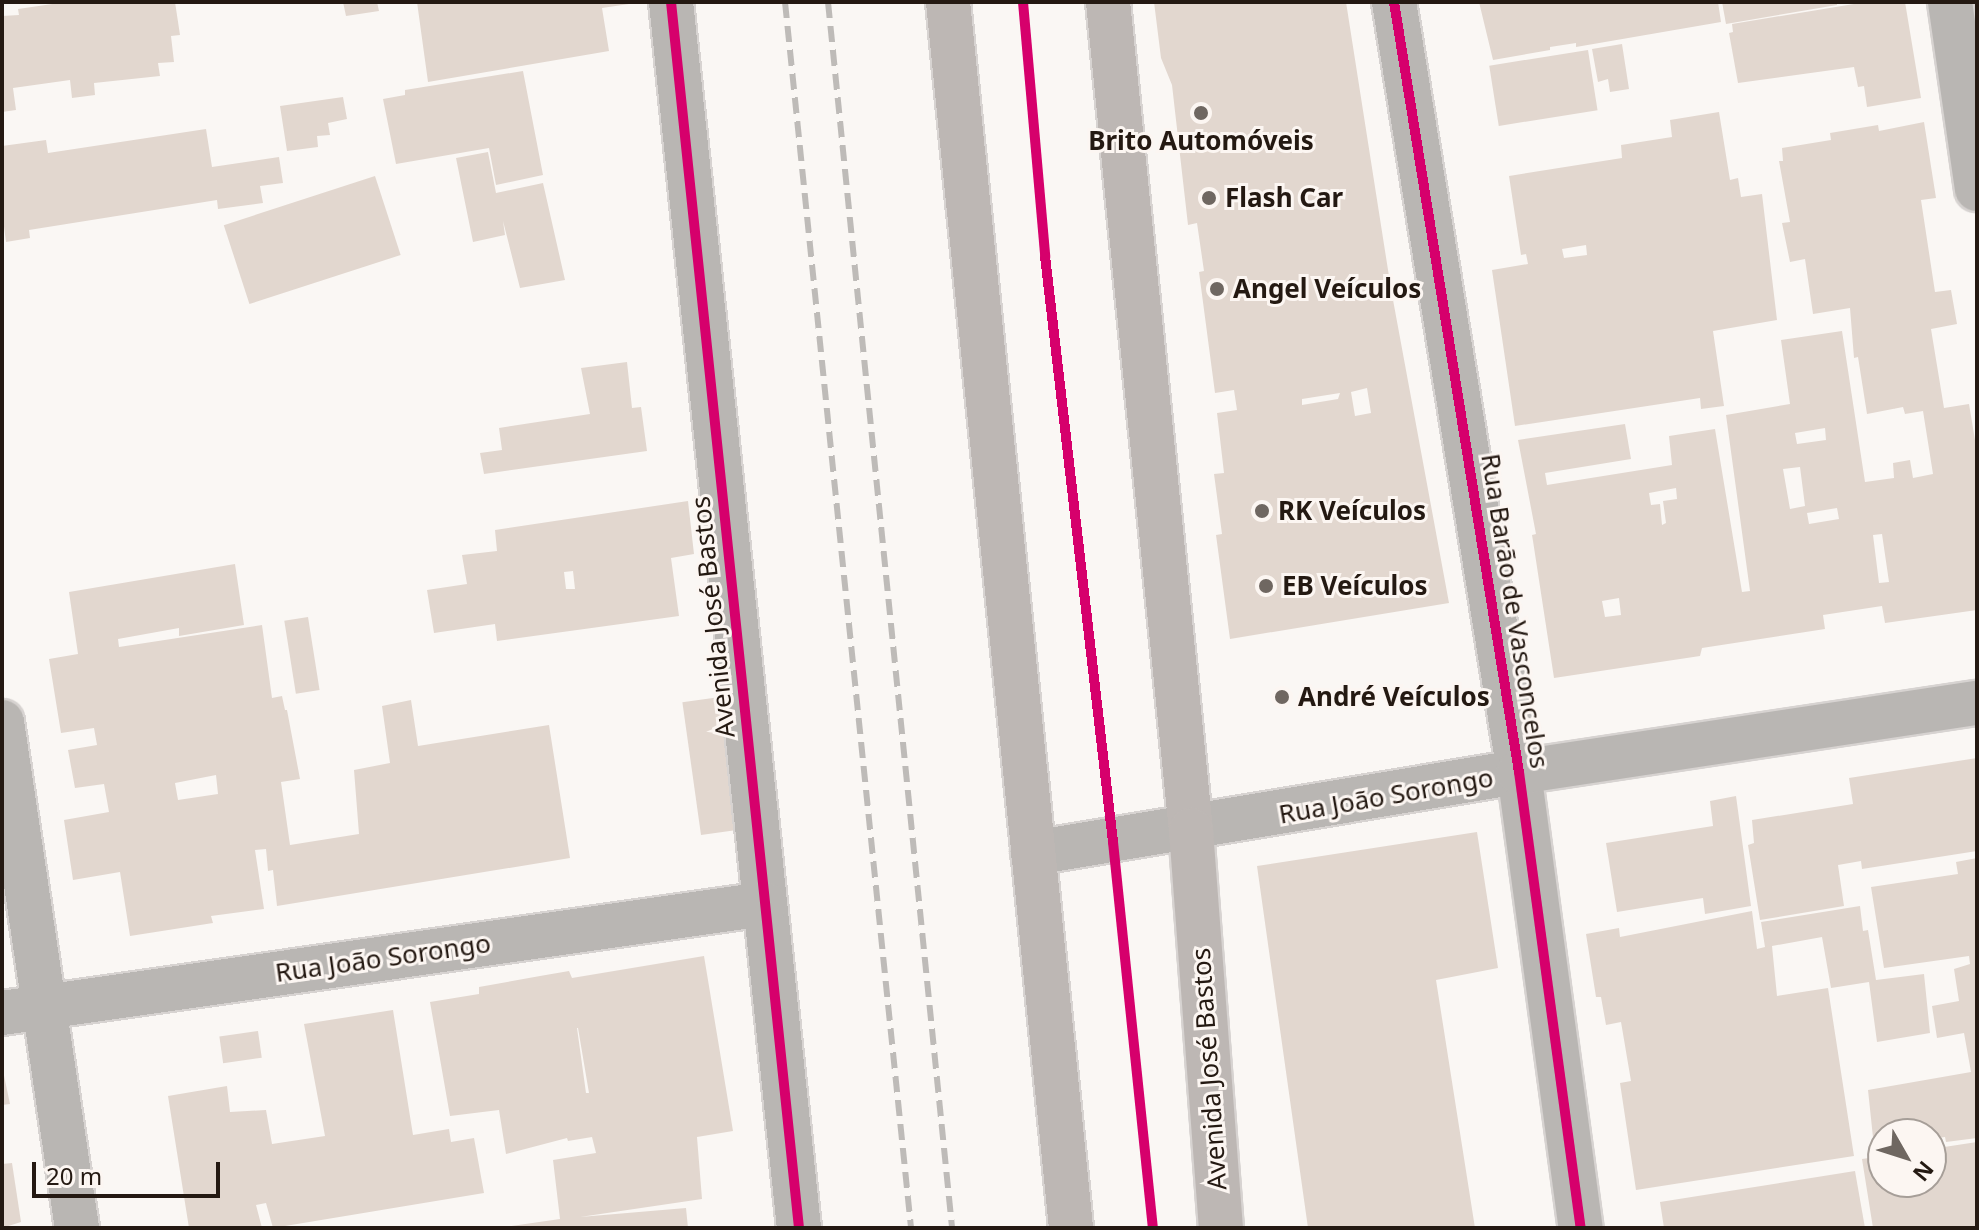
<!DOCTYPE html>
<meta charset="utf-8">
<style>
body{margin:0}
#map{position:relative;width:1979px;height:1230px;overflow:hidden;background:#faf7f4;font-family:"Noto Sans",sans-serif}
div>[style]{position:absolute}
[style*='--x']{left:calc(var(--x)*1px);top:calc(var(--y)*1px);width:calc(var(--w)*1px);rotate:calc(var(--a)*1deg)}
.building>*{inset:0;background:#e2d7cf;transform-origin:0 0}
.roads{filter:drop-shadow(2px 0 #d7d3d1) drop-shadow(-2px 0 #d7d3d1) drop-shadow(0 2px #d7d3d1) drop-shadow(0 -2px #d7d3d1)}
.minor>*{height:44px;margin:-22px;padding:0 22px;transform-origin:22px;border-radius:22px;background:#b9b6b3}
.tertiary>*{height:44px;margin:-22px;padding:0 22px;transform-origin:22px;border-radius:22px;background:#b9b6b3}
.primary>*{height:44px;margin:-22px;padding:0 22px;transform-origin:22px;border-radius:22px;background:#bdb7b4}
.rail>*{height:6px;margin-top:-3px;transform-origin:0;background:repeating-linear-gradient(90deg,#bebbb8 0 16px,transparent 0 24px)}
.cycleway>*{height:10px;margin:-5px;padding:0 5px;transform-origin:5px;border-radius:5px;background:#d6006c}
.dots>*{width:22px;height:22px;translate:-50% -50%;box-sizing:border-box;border:4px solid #fcf6f2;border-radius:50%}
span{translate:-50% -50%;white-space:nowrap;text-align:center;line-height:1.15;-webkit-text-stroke:6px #fcf6f2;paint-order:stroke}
.poi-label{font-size:26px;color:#241912;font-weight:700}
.left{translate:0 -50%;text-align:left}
.street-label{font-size:26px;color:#241912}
.frame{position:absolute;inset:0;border:4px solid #241912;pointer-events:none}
.north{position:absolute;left:1867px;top:1118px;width:80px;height:80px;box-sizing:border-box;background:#fcf6f2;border:2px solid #a69e98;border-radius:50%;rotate:129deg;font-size:22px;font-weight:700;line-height:32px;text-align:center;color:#241912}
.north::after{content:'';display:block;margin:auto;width:28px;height:36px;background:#6f6761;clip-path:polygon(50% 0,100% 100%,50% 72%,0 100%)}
.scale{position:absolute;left:32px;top:1162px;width:188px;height:36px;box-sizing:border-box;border:4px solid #241912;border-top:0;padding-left:10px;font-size:24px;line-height:28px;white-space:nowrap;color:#241912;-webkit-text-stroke:6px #fcf6f2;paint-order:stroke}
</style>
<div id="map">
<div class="building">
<i style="clip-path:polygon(66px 2px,175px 2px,180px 35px,171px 36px,174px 62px,158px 63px,160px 76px,94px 83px,95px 95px,72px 98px,70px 80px,13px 88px,16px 110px,2px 112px,2px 16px,19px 15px,18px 9px)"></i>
<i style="clip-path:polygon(343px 2px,377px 2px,379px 11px,346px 16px)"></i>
<i style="clip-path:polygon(417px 2px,629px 2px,629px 4px,602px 8px,609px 51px,428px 82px)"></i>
<i style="clip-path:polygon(evenodd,1154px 2px,1346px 2px,1391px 289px,1449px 603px,1230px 639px,1216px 535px,1222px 534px,1214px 474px,1224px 473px,1217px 413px,1237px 410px,1234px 390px,1215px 393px,1199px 272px,1204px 271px,1197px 223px,1188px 225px,1172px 85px,1161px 58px,1154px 2px,1367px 388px,1371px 413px,1355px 416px,1351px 392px,1367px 388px,1154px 2px,1340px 393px,1338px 399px,1302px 405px,1302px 399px,1340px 393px)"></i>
<i style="clip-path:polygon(1479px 2px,1718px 2px,1721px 22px,1576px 47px,1576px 43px,1550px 47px,1550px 50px,1493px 60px)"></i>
<i style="clip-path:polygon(1722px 2px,1837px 2px,1837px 5px,1726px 24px)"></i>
<i style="clip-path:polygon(1866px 2px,1905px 2px,1921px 98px,1867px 107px,1864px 86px,1858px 87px,1854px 67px,1738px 83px,1729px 33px,1733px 32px,1732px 24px)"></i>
<i style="clip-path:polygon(1622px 44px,1629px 89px,1610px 92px,1608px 79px,1598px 82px,1592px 49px)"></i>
<i style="left:1588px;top:50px;width:61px;height:100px;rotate:81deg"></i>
<i style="clip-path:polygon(523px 71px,543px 175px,496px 185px,489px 148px,396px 164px,383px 99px,405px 95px,405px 90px)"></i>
<i style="clip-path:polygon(343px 97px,347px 119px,328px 123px,330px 135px,317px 136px,318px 147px,287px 151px,280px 106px)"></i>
<i style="clip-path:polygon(evenodd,1719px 112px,1730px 180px,1738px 178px,1741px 197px,1762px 194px,1777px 320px,1713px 331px,1724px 406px,1701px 409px,1700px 398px,1515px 426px,1492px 270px,1528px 264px,1526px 254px,1521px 255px,1509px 176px,1622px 158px,1621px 145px,1672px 137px,1670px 120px,1719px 112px,1586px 245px,1587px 255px,1564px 258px,1562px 249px,1586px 245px)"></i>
<i style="clip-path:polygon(evenodd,1924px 122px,1936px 198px,1921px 200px,1935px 292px,1951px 290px,1957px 324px,1931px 329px,1944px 408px,1969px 404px,1977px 452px,1977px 610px,1885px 623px,1882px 606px,1823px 615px,1825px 629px,1702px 648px,1700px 656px,1554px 678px,1533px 541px,1532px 535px,1536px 534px,1518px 440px,1625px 424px,1631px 459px,1545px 473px,1547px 485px,1672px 465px,1669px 436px,1715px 429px,1742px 592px,1750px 591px,1726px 415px,1790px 404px,1781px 340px,1842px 331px,1865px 482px,1894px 478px,1893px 463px,1910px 460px,1913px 478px,1933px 474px,1923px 411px,1905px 414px,1903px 407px,1867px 414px,1858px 357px,1854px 358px,1850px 308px,1813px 314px,1805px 259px,1790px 262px,1782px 223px,1790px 222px,1779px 161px,1783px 161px,1782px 148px,1831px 140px,1830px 133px,1878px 125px,1879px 131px,1924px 122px,1825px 428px,1826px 440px,1797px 444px,1795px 433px,1825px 428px,1924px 122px,1800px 467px,1805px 506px,1790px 509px,1783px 469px,1800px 467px,1924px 122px,1676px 488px,1677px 499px,1663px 501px,1666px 523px,1662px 525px,1660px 504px,1651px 505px,1649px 493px,1676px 488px,1924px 122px,1837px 508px,1839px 519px,1809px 524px,1807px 513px,1837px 508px,1924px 122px,1882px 534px,1889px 582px,1879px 583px,1873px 535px,1882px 534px,1924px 122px,1619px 598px,1621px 615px,1605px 617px,1602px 601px,1619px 598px)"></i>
<i style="clip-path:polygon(206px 129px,212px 167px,279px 157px,283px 183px,260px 186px,263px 203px,218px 209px,217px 200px,29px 230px,30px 238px,6px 242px,2px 211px,2px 146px,46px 140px,48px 153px)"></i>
<i style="clip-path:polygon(488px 152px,496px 193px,543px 183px,565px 280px,520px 288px,503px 221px,505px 235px,473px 242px,456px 158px)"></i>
<i style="left:375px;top:176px;width:83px;height:159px;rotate:72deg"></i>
<i style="clip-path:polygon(627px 362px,632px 408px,641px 407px,647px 451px,484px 474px,480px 453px,502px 450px,499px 428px,590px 414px,581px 368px)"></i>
<i style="clip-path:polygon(evenodd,688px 501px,694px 554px,671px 558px,679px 616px,497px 641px,495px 624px,434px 633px,427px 590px,467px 584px,462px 555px,497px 551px,495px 530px,688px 501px,573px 571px,575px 589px,566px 589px,564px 572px,573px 571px)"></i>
<i style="clip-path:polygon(evenodd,235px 564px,244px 625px,179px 636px,179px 628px,118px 639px,119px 647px,262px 625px,272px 698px,282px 696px,285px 710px,287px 710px,300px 779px,281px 782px,290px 845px,359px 834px,354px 770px,390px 763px,382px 706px,411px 700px,418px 746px,549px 725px,570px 858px,277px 906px,273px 870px,268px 871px,266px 849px,255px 850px,264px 909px,211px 916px,213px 923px,130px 936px,120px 872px,73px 880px,64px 820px,109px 812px,104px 784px,75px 788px,68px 750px,97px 745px,94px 728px,61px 733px,49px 659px,78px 654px,69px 592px,235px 564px,216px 775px,218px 794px,178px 800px,175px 783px,216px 775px)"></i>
<i style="left:308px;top:617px;width:74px;height:24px;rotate:81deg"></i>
<i style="left:720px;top:697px;width:134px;height:38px;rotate:82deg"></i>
<i style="clip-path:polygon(1977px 758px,1977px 851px,1862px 869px,1861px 861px,1838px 865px,1844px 906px,1760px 920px,1748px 845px,1754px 843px,1752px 820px,1853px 804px,1849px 778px)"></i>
<i style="clip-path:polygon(1736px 796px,1751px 906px,1705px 914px,1703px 898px,1617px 912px,1606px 843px,1713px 826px,1710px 801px)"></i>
<i style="clip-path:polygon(1477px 832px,1498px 968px,1436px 980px,1475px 1228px,1308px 1228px,1257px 866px)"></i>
<i style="clip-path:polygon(1977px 858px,1977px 1138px,1946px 1142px,1945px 1137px,1931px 1139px,1931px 1134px,1883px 1134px,1883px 1146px,1874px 1147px,1868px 1090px,1971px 1072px,1964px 1033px,1937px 1038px,1932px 1006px,1959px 1001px,1954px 969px,1970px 964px,1969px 956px,1884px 968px,1871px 887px,1958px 874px,1956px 862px)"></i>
<i style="clip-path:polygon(1860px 906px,1863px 931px,1868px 930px,1876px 980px,1924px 974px,1930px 1033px,1877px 1042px,1869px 982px,1831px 988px,1822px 937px,1772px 946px,1777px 996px,1828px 988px,1854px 1156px,1636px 1190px,1620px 1083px,1631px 1081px,1621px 1022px,1606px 1025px,1601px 997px,1596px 997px,1586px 934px,1619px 928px,1620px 937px,1752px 911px,1757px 949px,1765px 947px,1761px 922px)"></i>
<i style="clip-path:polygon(evenodd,704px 956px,733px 1131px,697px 1137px,702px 1199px,580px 1217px,686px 1208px,688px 1228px,498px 1228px,560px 1219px,553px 1160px,596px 1153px,592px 1137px,568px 1141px,567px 1138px,506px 1154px,499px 1110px,450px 1116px,430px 1002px,479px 994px,479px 987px,540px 976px,569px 971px,572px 978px,704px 956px,577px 1028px,578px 1028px,589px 1093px,586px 1093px,577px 1028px)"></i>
<i style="clip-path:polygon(393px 1010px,413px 1135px,449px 1129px,451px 1142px,474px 1138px,484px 1193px,273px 1228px,266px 1203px,256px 1205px,262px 1228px,189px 1228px,168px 1096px,227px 1086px,230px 1112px,266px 1110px,272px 1144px,325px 1136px,304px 1024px)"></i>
<i style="left:258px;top:1031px;width:27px;height:39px;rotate:82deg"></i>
<i style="clip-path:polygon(2px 1066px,10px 1104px,2px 1105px)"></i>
<i style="clip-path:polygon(1977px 1142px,1977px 1228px,1873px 1228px,1862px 1159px,1883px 1156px,1883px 1182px,1931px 1182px,1931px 1149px)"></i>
<i style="clip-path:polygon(12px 1163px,21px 1222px,2px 1228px,2px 1164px)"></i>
<i style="clip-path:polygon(1855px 1171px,1865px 1228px,1664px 1228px,1660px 1202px)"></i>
</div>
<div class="roads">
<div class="minor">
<i style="--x:671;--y:2;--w:1233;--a:84.04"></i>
<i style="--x:1394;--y:2;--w:780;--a:80.78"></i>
<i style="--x:1519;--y:772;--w:460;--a:82.3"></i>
<i style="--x:2;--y:722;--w:512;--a:81.57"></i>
<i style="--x:1033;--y:853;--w:493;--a:-9.5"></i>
<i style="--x:1519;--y:772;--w:463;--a:-8.6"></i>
<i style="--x:2;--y:1013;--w:770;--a:-8.14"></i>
</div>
<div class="tertiary">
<i style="--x:1950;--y:2;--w:189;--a:81.8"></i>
</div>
<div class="primary">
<i style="--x:948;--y:2;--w:1232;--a:84.27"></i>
<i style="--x:1108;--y:2;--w:832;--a:84.28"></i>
<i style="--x:1191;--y:830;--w:399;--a:85.7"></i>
</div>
</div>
<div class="rail">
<i style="--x:785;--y:2;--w:1232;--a:84.13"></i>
<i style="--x:828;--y:2;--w:1232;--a:84.22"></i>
</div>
<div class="cycleway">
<i style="--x:671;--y:2;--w:1233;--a:84.04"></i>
<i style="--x:1023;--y:2;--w:255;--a:85"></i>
<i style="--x:1045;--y:256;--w:590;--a:83.38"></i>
<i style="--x:1113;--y:842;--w:388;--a:84.1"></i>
<i style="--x:1394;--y:2;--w:780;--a:80.78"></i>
<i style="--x:1519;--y:772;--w:460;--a:82.3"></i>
</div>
<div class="dots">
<i style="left:1201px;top:113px;background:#6f6761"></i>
<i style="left:1209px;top:198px;background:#6f6761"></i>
<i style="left:1217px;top:289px;background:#6f6761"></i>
<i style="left:1262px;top:511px;background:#6f6761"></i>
<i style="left:1266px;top:586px;background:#6f6761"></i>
<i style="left:1282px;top:697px;background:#6f6761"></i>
</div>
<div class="poi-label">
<span style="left:1201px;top:141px">Brito Automóveis</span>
<span class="left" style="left:1225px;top:198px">Flash Car</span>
<span class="left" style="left:1233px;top:289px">Angel Veículos</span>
<span class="left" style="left:1278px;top:511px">RK Veículos</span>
<span class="left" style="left:1282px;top:586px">EB Veículos</span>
<span class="left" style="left:1298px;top:697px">André Veículos</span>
</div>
<div class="street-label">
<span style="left:1515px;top:611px;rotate:81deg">Rua Barão de Vasconcelos</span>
<span style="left:713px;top:617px;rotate:-96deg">Avenida José Bastos</span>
<span style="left:1386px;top:796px;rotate:-10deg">Rua João Sorongo</span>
<span style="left:383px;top:958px;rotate:-8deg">Rua João Sorongo</span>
<span style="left:1209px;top:1069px;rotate:-94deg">Avenida José Bastos</span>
</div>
<div class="frame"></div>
<div class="north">N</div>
<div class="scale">20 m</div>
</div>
